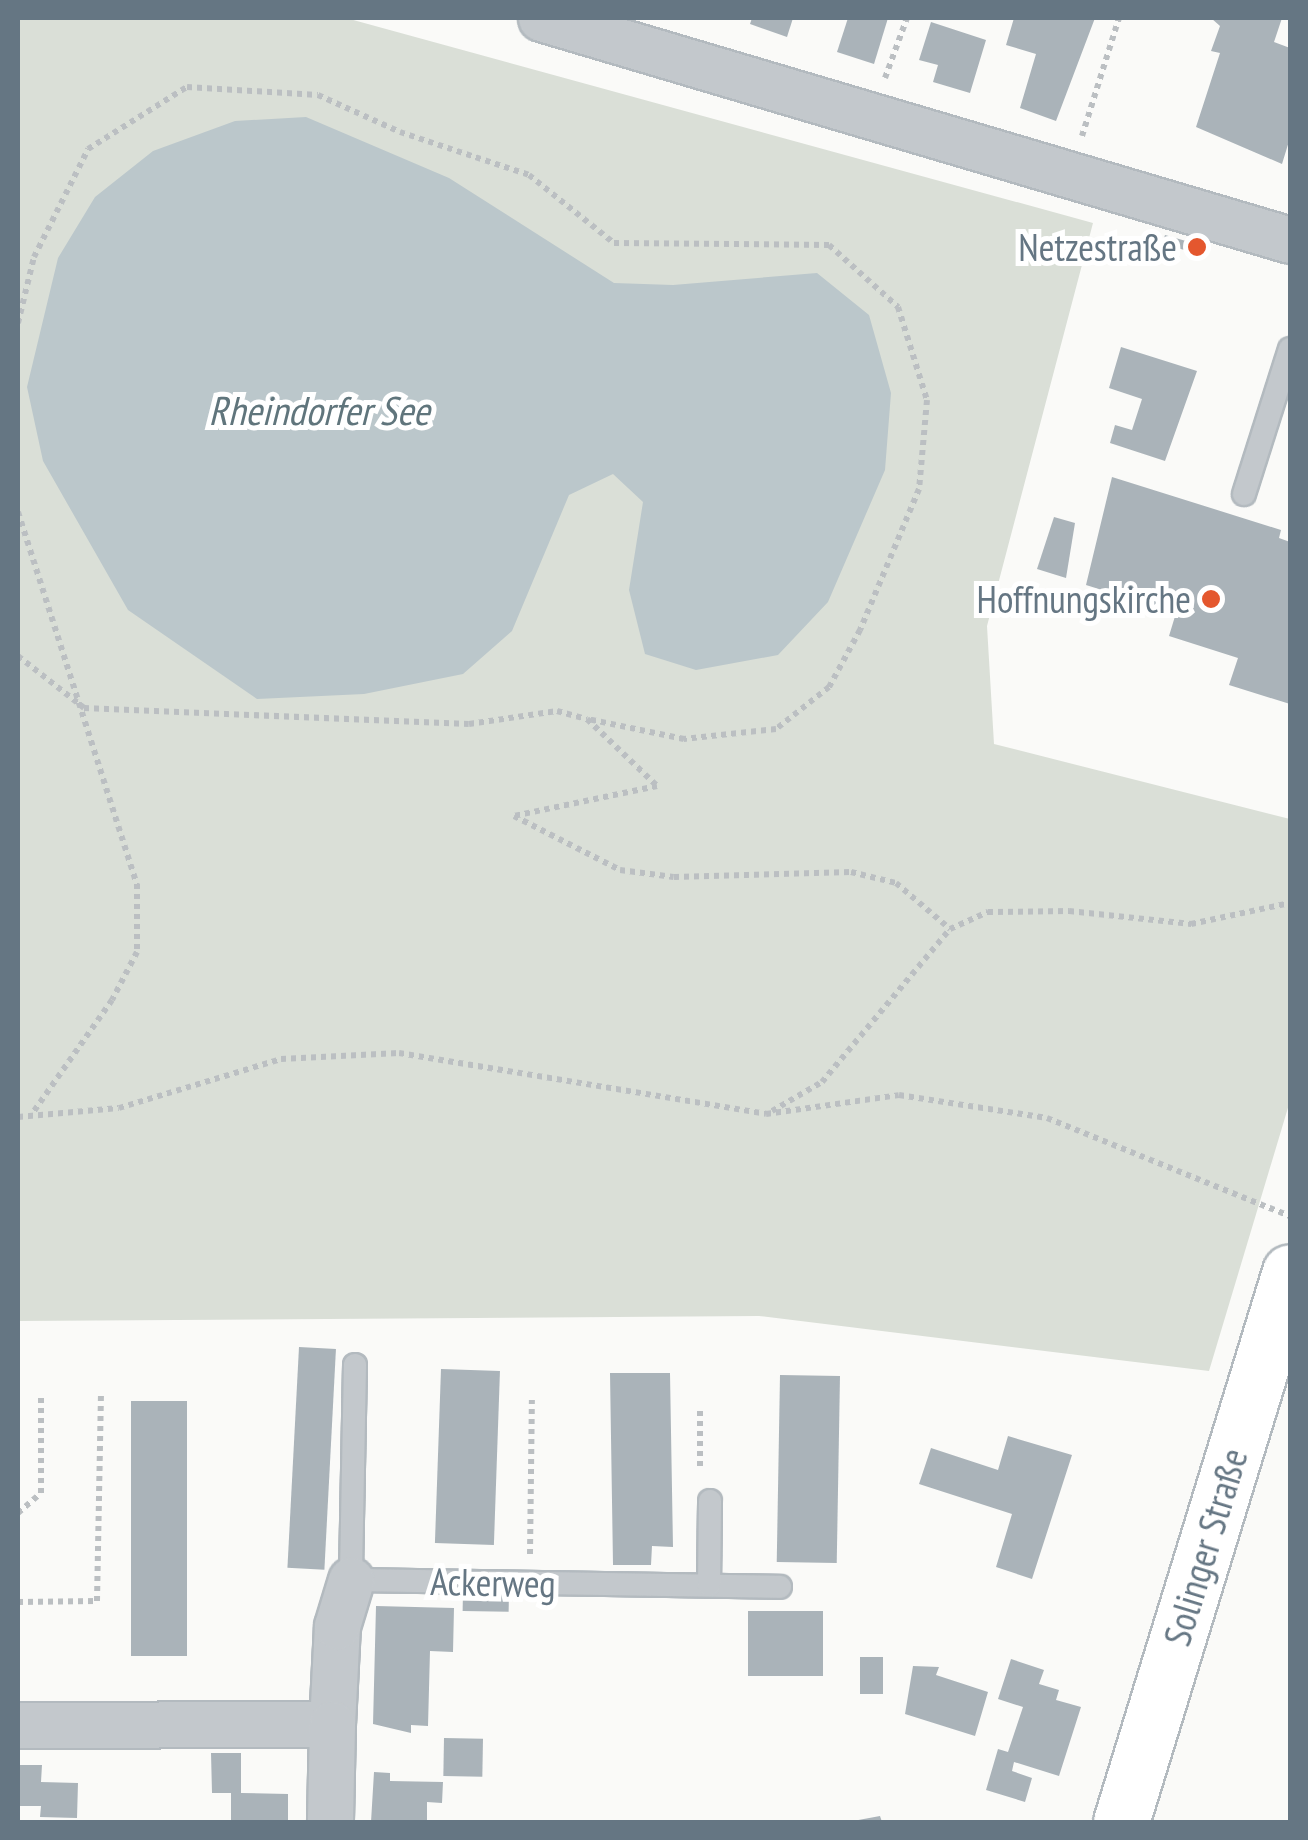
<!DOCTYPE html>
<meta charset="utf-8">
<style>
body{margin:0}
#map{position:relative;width:1308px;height:1840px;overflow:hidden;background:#fafaf8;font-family:"PT Sans Narrow",sans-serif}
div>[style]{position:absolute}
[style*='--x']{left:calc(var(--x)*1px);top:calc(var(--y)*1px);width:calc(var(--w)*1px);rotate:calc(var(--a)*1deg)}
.green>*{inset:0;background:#dadfd7}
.water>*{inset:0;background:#bbc7cb}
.building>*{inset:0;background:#aab3b9;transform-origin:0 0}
.path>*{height:6px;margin-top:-3px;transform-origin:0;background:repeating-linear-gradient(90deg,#bbbfc2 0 5px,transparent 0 10px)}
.roads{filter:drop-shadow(2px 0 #b3babf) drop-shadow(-2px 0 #b3babf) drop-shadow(0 2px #b3babf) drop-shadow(0 -2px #b3babf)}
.service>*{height:22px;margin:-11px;padding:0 11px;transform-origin:11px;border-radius:11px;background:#c3c8cc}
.minor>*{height:45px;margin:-22.5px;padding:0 22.5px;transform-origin:22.5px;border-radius:22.5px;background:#c3c8cc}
.secondary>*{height:55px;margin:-27.5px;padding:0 27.5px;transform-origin:27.5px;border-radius:27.5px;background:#fff}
.dots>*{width:28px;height:28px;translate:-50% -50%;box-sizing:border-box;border:5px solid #fff;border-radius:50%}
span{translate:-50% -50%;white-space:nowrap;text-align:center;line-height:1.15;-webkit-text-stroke:10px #fff;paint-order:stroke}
.poi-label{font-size:38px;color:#657683}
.right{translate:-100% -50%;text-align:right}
.street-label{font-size:38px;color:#657683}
.water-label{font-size:40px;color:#60757c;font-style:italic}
.frame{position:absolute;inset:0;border:20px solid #657683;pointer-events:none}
</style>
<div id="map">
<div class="green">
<i style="clip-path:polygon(346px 18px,1093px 223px,987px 626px,994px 744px,1290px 819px,1290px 1101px,1209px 1371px,759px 1316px,18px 1321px,18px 19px)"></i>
</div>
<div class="water">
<i style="clip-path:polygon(306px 117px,449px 178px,614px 283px,673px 285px,817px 273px,869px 315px,891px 393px,885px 470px,828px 602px,778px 655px,696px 670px,645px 654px,629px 590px,643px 502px,613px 474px,569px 495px,512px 631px,463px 674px,364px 694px,257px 699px,128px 610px,43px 461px,27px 387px,58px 258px,95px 197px,153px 151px,235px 121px)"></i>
</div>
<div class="building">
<i style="clip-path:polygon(752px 18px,793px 18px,787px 37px,750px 24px)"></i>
<i style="clip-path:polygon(848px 18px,888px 18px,874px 64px,837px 52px)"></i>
<i style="clip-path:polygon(1014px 18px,1095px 18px,1056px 121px,1020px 108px,1036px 54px,1006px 45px)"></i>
<i style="clip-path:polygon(1211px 18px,1282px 18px,1274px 42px,1290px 48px,1290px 138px,1282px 164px,1196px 127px,1220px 53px,1211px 51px,1220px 26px)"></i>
<i style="clip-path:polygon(931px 22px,986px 40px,970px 93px,933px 82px,938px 65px,919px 60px)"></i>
<i style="left:1165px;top:235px;width:29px;height:9px;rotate:16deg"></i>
<i style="clip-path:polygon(1121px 347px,1197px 371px,1165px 461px,1110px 443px,1115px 425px,1132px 430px,1142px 399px,1109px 388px)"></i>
<i style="clip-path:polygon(1112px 477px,1281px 530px,1279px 538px,1290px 542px,1290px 704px,1229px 685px,1238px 658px,1169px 636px,1176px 613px,1086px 585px)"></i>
<i style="clip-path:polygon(1054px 517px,1075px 523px,1066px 578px,1037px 569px)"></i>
<i style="left:299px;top:1347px;width:37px;height:221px;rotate:3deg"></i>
<i style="left:441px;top:1369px;width:59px;height:174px;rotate:2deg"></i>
<i style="clip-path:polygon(610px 1373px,670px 1373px,673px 1547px,652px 1546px,651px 1565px,613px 1565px)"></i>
<i style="left:780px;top:1375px;width:60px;height:187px;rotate:1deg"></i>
<i style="left:131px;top:1401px;width:56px;height:255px"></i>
<i style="clip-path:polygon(1008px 1436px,1072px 1455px,1032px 1579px,996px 1567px,1012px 1514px,919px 1484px,931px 1448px,998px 1470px)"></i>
<i style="left:463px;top:1590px;width:46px;height:21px;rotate:1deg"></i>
<i style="clip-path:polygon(376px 1606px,454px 1608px,453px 1652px,430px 1651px,428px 1726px,411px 1725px,411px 1733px,373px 1724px)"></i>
<i style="left:748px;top:1611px;width:75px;height:65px"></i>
<i style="left:860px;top:1657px;width:23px;height:37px"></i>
<i style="clip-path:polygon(1011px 1659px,1044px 1670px,1039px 1684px,1059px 1690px,1056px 1700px,1081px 1707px,1059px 1776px,1014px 1762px,1012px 1771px,1032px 1778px,1025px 1802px,986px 1790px,998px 1749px,1008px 1752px,1023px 1707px,998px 1699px)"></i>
<i style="clip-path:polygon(913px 1666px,939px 1667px,936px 1675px,988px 1692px,975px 1736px,905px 1714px)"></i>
<i style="left:444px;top:1738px;width:39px;height:38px;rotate:1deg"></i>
<i style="clip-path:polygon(211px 1753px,241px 1753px,241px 1793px,288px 1794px,288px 1822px,231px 1822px,231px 1793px,212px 1793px)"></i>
<i style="clip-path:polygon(18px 1765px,42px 1765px,41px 1782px,78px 1783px,77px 1818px,40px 1817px,41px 1806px,18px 1806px)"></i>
<i style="clip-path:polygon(374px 1772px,390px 1773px,390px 1781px,443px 1782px,442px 1803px,427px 1802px,427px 1822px,371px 1822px)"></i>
<i style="clip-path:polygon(880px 1816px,882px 1822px,854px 1822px,853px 1821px)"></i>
</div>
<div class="path">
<i style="--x:885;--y:78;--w:64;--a:-69.9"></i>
<i style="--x:1082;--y:136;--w:124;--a:-72.6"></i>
<i style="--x:18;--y:323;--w:68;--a:-76.4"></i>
<i style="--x:34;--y:257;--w:121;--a:-63.4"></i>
<i style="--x:88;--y:149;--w:117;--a:-32.1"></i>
<i style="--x:187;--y:87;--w:131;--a:3.5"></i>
<i style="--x:318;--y:95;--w:90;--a:24.3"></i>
<i style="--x:400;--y:132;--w:136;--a:18.4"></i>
<i style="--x:529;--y:175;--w:109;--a:38.7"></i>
<i style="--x:614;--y:243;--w:215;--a:0.5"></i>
<i style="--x:829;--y:245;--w:93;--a:41.9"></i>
<i style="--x:898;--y:307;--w:97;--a:72.7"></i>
<i style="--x:927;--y:400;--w:89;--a:95.1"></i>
<i style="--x:919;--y:489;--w:153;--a:112.7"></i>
<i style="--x:860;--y:630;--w:65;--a:118.5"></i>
<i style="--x:829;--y:687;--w:68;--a:141.6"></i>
<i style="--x:776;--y:729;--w:93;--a:173.8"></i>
<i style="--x:684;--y:739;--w:99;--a:-168.3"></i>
<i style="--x:18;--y:512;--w:391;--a:72.3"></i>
<i style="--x:137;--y:884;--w:68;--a:90"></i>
<i style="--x:137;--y:952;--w:54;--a:117.5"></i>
<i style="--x:112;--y:1000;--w:139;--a:125.1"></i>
<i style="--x:18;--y:656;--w:84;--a:38.2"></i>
<i style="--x:84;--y:708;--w:385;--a:2.4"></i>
<i style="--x:469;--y:724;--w:89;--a:-8.4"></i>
<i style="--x:557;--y:711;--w:31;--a:15"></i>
<i style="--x:587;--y:719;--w:97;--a:43.7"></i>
<i style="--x:657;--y:786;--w:146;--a:168.2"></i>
<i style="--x:514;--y:816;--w:119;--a:27"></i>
<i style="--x:620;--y:870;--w:54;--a:7.4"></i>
<i style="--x:674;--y:877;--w:177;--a:-1.6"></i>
<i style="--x:851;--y:872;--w:46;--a:13.7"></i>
<i style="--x:896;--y:883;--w:71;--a:40.4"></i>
<i style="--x:772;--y:1111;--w:58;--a:-30.1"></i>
<i style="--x:822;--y:1082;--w:199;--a:-50.1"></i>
<i style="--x:950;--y:929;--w:42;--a:-24.1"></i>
<i style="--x:988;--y:912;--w:81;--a:-0.7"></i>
<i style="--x:1069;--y:911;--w:123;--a:6.1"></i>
<i style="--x:1191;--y:924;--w:101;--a:-12"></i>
<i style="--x:18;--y:1117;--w:101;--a:-5.1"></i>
<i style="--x:119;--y:1108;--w:169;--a:-16.8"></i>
<i style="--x:281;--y:1059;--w:118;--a:-2.9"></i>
<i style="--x:399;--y:1053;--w:372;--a:9.4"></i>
<i style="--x:766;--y:1114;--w:134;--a:-8.1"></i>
<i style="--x:899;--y:1095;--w:150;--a:8.8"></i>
<i style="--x:1047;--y:1118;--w:262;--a:22"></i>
<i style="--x:700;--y:1411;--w:59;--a:90"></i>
<i style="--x:18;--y:1513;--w:30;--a:-41"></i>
<i style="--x:41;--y:1493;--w:100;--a:-90"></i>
<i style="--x:530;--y:1554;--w:154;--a:-89.3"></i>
<i style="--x:18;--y:1602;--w:79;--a:-0.7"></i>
<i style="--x:97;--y:1601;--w:206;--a:-88.9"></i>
</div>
<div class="roads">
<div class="service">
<i style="--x:1244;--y:494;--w:152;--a:-72.4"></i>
<i style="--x:355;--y:1365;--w:215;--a:91.1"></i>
<i style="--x:351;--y:1580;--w:429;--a:0.9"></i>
<i style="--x:709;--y:1585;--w:84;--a:-89.3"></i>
</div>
<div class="minor">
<i style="--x:541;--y:18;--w:781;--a:16.51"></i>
<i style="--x:332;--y:1724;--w:98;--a:-87.1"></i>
<i style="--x:337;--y:1626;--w:48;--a:-73.1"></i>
<i style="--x:18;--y:1725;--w:314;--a:-0.2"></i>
<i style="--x:332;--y:1724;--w:98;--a:91.2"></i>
</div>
<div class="secondary">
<i style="--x:1121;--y:1822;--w:575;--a:-72.92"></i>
</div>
</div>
<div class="dots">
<i style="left:1197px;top:247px;background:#e4572e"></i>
<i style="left:1211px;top:599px;background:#e4572e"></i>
</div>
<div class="poi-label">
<span class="right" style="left:1177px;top:247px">Netzestraße</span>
<span class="right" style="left:1191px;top:599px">Hoffnungskirche</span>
</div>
<div class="street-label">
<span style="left:1205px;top:1547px;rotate:-73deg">Solinger Straße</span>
<span style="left:493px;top:1582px;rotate:1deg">Ackerweg</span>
</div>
<div class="water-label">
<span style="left:319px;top:410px">Rheindorfer See</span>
</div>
<div class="frame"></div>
</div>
